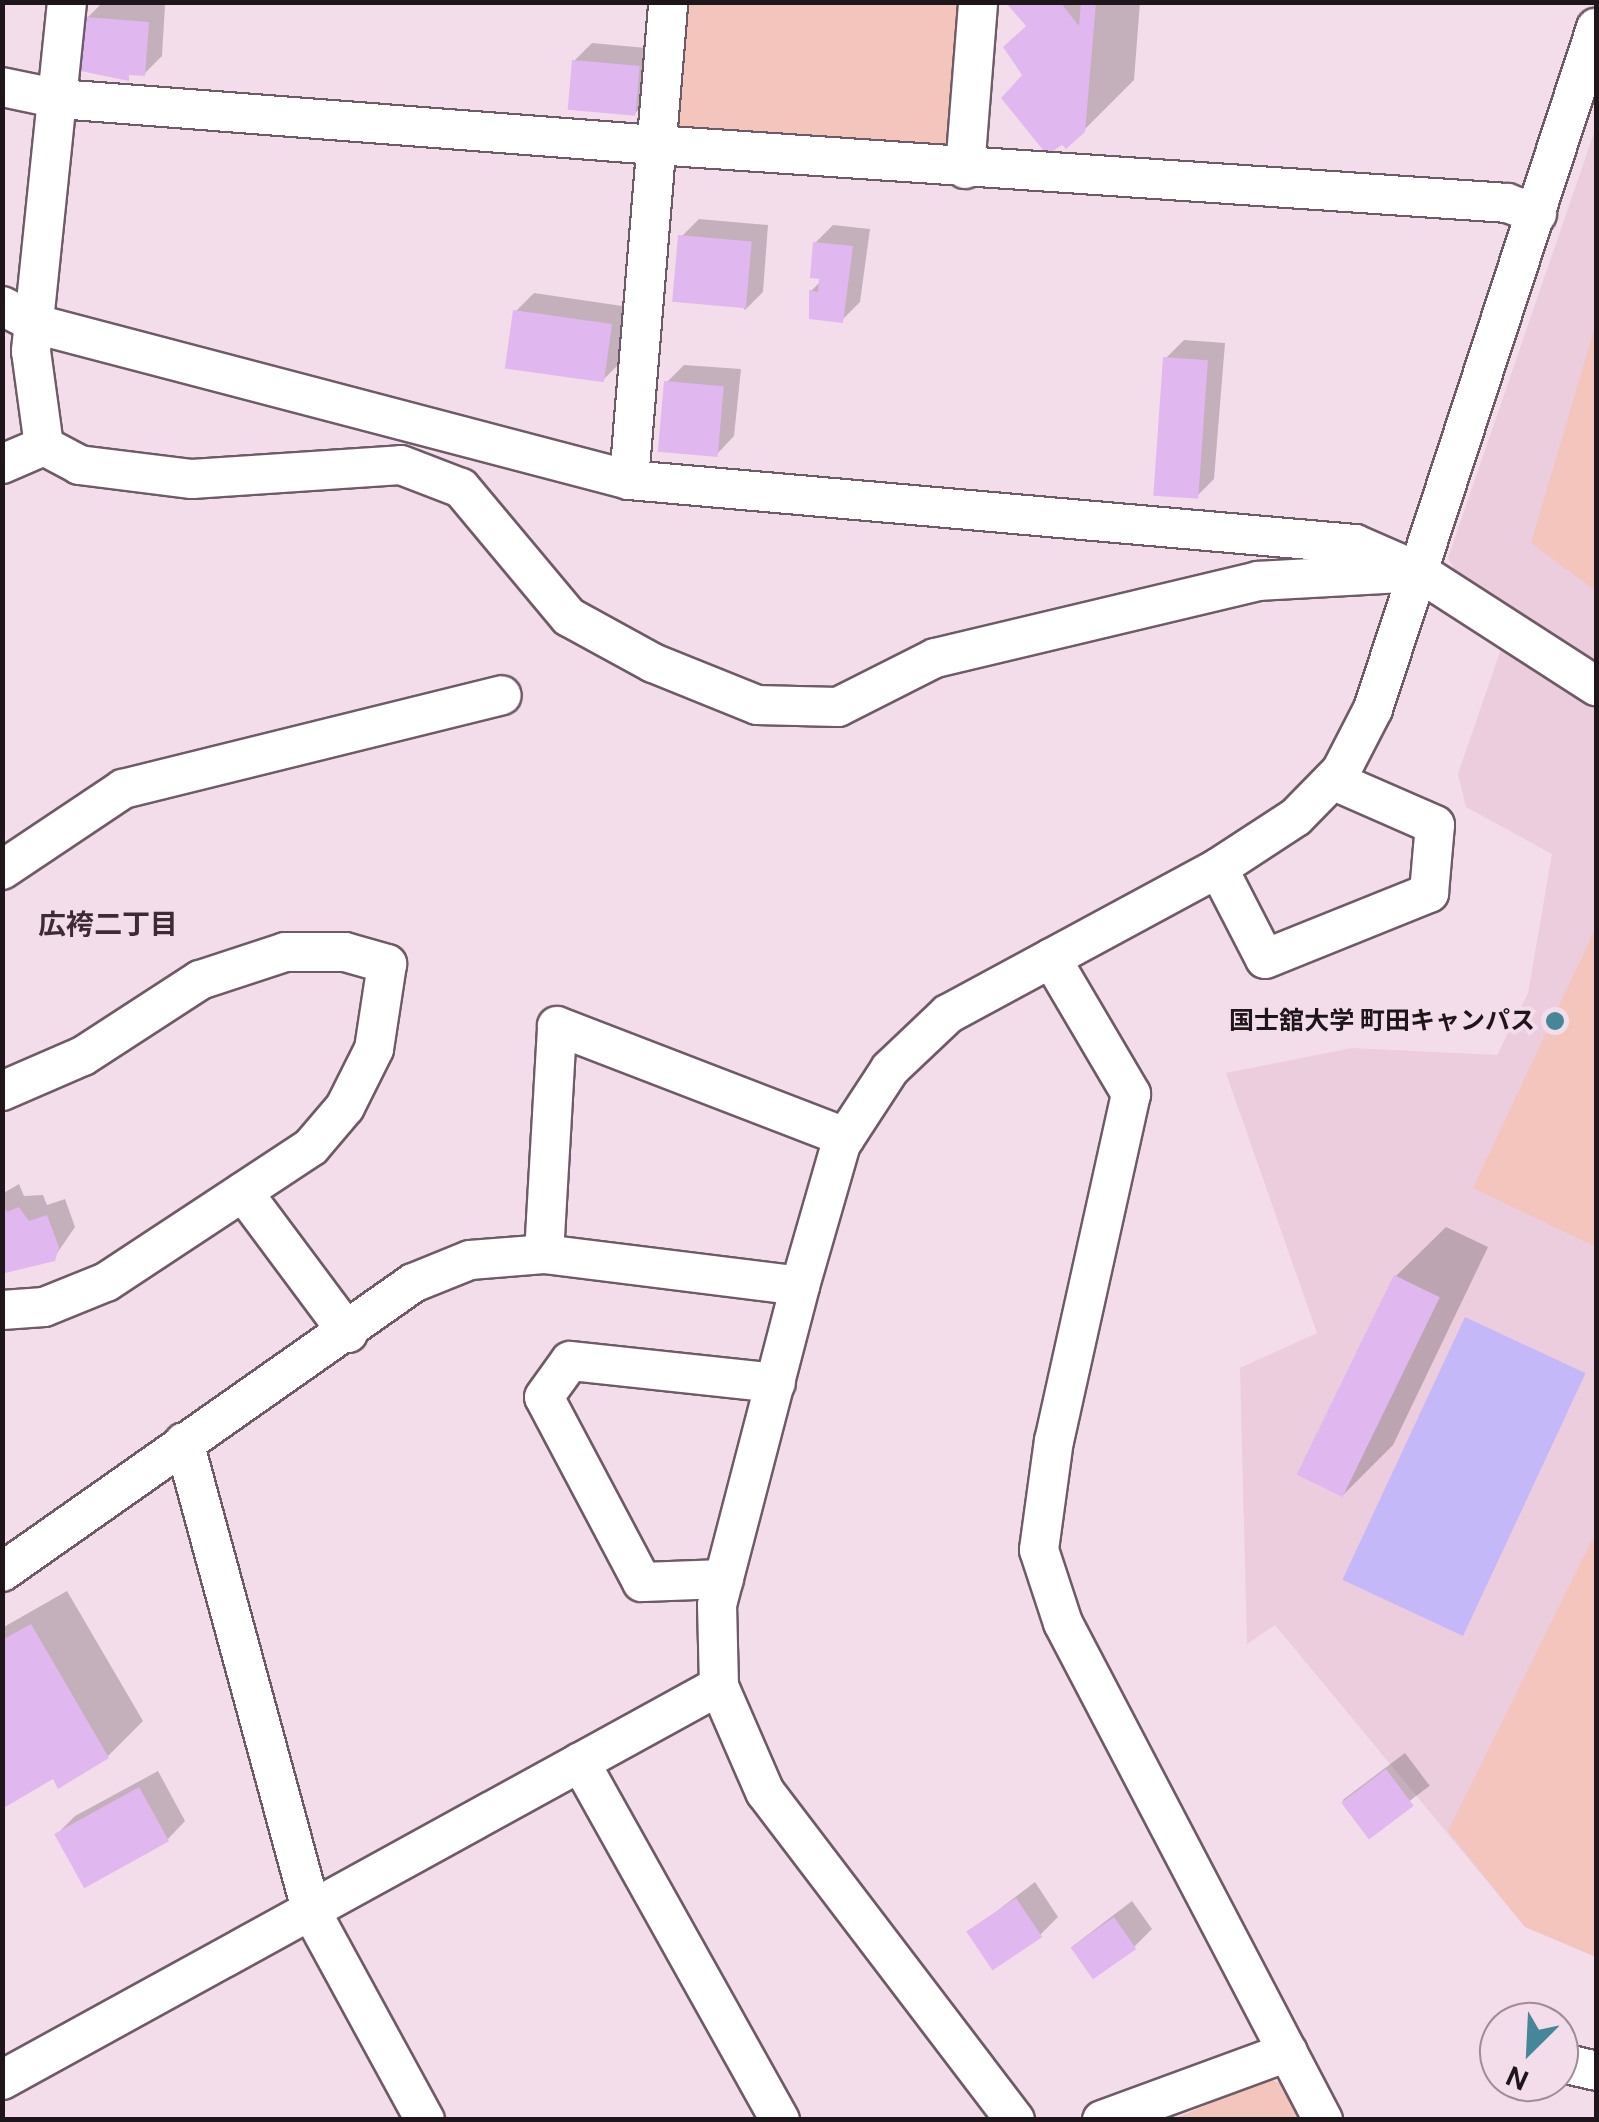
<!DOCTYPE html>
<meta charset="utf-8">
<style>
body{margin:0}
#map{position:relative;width:1599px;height:2122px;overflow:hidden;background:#f4ddea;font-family:"DM Sans","Noto Sans JP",sans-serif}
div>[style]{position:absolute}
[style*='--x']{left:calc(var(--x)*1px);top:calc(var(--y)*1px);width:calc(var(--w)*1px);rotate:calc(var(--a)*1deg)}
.built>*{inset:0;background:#ebcdde}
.green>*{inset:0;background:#f4c5bc}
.water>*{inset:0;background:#c4b8f8;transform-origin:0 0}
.shadow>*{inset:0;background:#0003;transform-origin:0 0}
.building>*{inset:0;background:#e1b7ef;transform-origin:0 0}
.roads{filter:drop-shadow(2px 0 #6f5b67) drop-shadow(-2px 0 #6f5b67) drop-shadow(0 2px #6f5b67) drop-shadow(0 -2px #6f5b67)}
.minor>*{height:38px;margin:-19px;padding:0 19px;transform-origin:19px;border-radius:19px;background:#fff}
.dots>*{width:28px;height:28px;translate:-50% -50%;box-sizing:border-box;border:5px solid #f4ddea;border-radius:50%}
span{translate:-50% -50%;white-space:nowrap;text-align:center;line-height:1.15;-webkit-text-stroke:8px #f4ddea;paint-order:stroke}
.poi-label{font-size:25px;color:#1e161b;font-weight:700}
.right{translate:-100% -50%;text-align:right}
.neighbourhood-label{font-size:28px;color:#3c2a35;font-weight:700}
.frame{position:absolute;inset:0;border:5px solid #1e161b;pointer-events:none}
.north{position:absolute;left:1479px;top:2002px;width:100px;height:100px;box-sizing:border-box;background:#f4ddea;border:2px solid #9e8d97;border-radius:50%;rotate:204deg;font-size:28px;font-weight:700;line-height:40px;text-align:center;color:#1e161b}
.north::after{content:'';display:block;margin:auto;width:35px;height:45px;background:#458699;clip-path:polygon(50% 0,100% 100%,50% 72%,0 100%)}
</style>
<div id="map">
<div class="built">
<i style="clip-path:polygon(1596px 127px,1596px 1957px,1525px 1927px,1275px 1625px,1247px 1644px,1240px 1368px,1317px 1333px,1226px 1073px,1352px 1048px,1497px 1055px,1528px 993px,1552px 854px,1466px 807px,1458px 774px,1514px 611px,1461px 581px,1448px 558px)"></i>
</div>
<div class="green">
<i style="clip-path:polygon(677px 3px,973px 3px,963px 159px,663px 133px)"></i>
<i style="clip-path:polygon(1596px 323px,1596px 591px,1531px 543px)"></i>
<i style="clip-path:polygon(1596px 927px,1596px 1247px,1473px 1188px)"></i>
<i style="clip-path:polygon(1596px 1532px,1596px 1957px,1525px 1927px,1448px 1831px)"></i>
<i style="clip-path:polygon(1269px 2079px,1288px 2086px,1306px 2120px,1171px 2120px)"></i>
</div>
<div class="water">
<i style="left:1465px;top:1317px;width:133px;height:290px;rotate:25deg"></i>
</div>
<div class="shadow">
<i style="clip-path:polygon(103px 2px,165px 5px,162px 56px,144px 74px,105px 76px,87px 18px)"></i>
<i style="clip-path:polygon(1013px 2px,1140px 2px,1134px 80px,1083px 131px,1025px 75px,1028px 25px)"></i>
<i style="clip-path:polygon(592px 43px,657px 49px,653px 95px,635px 113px,574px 61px)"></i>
<i style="clip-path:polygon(699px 219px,768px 225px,763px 292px,745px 310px,681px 237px)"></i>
<i style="clip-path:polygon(833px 225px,870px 229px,860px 302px,842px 320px,811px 291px,821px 281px,815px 243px)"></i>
<i style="clip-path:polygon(534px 293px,629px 307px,621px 362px,603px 380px,516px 311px)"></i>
<i style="clip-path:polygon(1184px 340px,1225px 343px,1214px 479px,1196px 497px,1166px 358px)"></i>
<i style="clip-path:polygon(684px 365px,741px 369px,734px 436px,717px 454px,667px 382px)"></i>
<i style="clip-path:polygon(19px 1184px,24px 1196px,43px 1195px,47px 1205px,65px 1199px,75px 1227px,53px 1259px,7px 1270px,2px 1194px)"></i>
<i style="clip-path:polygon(1446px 1227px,1488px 1247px,1393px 1445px,1343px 1495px,1396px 1276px)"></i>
<i style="clip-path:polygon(67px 1591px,143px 1721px,108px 1756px,54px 1776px,2px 1806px,2px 1628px)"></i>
<i style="left:1405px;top:1753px;width:41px;height:78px;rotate:53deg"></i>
<i style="clip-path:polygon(158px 1771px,185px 1821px,168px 1839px,57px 1834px,75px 1816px)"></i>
<i style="clip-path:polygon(1035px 1882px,1058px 1917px,1040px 1935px,969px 1932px)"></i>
<i style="clip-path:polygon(1132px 1901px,1152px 1929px,1134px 1947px,1073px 1946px)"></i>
</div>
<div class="building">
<i style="clip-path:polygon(1005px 2px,1060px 2px,1079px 26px,1081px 2px,1096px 2px,1085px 132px,1066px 149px,1062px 145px,1047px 155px,1001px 98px,1022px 75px,1003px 47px,1026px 26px)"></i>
<i style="clip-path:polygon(85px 17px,149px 22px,145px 76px,129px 75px,129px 81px,81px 71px)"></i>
<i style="left:572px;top:60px;width:68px;height:50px;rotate:5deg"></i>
<i style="left:678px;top:235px;width:74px;height:67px;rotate:5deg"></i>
<i style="clip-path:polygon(813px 242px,853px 246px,843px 323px,809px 319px,809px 290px,818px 292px,819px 279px,810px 278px)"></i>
<i style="left:513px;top:310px;width:100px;height:59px;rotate:8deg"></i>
<i style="left:1163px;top:357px;width:45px;height:139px;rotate:4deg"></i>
<i style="left:664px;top:381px;width:60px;height:71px;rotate:5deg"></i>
<i style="clip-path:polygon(2px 1203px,7px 1212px,19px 1207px,29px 1221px,47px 1215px,59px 1247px,55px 1261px,5px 1273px)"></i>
<i style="left:1394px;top:1275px;width:51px;height:222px;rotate:26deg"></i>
<i style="clip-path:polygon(31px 1624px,109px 1758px,58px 1789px,53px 1779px,2px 1809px,2px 1640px)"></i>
<i style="left:1386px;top:1769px;width:46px;height:56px;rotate:53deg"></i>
<i style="left:139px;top:1787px;width:62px;height:97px;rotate:61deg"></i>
<i style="left:1016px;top:1898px;width:47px;height:60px;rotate:56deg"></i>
<i style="left:1114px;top:1917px;width:39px;height:53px;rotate:55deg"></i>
</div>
<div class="roads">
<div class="minor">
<i style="--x:67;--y:2;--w:351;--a:95.9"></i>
<i style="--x:31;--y:351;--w:96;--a:82.2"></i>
<i style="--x:44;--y:446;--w:40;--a:28"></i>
<i style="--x:79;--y:465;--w:114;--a:7.1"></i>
<i style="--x:192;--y:479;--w:209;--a:-3.8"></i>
<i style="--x:401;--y:465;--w:64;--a:21"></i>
<i style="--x:461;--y:488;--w:168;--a:50.1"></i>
<i style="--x:569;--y:617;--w:96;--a:28.7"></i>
<i style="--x:653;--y:663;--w:112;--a:22"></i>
<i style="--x:757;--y:705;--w:81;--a:1.4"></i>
<i style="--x:838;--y:707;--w:109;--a:-26.8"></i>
<i style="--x:935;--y:658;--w:332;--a:-13.4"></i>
<i style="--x:1258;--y:581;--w:161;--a:-3.2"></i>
<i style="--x:2;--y:87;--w:58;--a:11.9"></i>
<i style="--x:59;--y:99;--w:598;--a:4.41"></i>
<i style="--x:655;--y:145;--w:854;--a:3.89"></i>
<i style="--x:1507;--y:203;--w:32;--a:20"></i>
<i style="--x:965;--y:169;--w:168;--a:-85.5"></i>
<i style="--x:2;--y:306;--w:42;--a:27.2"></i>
<i style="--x:39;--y:325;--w:610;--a:14.72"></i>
<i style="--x:629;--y:480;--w:729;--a:5.04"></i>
<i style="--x:1355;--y:544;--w:70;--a:23.6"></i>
<i style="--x:1419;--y:572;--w:211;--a:32.8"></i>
<i style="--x:2;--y:464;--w:46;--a:-23.2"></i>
<i style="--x:629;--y:480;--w:480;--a:-85.3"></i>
<i style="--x:1218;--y:868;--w:102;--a:62.7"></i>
<i style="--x:1265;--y:959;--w:177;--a:-21.9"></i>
<i style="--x:1429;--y:893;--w:68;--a:-85"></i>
<i style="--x:1435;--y:825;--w:112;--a:-156.4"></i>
<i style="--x:2;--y:870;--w:146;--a:-33.8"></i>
<i style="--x:123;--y:789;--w:390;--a:-13.9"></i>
<i style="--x:1051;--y:958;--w:158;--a:59.5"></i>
<i style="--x:1131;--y:1094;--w:354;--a:102.5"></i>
<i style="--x:1054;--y:1440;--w:111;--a:97.8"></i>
<i style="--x:1039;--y:1550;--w:77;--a:71.8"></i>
<i style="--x:1063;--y:1623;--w:561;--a:62.38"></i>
<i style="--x:2;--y:1091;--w:88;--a:-23.4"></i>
<i style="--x:83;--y:1056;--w:140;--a:-33"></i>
<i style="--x:200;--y:980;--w:89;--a:-18.2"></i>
<i style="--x:285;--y:952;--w:60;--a:0"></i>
<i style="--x:345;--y:952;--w:44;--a:15.9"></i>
<i style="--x:387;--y:964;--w:86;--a:98.7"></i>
<i style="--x:374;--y:1049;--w:65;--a:116.6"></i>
<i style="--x:345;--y:1107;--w:52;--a:130.4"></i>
<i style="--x:311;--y:1147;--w:245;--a:146.6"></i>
<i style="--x:106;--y:1282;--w:67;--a:158"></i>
<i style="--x:44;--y:1307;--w:42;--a:175.9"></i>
<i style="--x:243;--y:1192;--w:176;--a:53.3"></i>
<i style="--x:544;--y:1254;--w:228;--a:-86.7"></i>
<i style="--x:557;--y:1026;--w:309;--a:21.1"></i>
<i style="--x:184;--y:1442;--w:486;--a:74.8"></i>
<i style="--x:311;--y:1911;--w:238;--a:61.4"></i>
<i style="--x:2;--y:1572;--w:502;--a:-35.11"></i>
<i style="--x:413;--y:1283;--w:61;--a:-22"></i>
<i style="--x:470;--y:1260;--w:74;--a:-4.6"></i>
<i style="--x:544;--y:1254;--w:258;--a:7.1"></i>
<i style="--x:724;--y:1579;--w:82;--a:177.9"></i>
<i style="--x:642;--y:1582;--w:209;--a:-117.9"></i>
<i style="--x:544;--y:1397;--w:44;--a:-54.2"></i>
<i style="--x:570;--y:1361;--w:207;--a:6.1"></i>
<i style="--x:580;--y:1762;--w:410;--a:60.8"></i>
<i style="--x:1571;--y:2065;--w:26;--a:13"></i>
<i style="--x:2;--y:2080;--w:818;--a:-28.79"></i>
<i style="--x:1015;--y:2120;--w:412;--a:-127.3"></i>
<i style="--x:765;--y:1792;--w:116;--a:-113.5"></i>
<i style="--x:719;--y:1686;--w:81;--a:-91.4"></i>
<i style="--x:717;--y:1605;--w:330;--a:-75.4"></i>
<i style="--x:800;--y:1286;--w:148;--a:-73.9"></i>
<i style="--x:841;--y:1144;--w:90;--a:-56.8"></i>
<i style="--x:890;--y:1069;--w:80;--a:-43.5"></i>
<i style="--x:948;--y:1014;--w:307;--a:-28.4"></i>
<i style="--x:1218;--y:868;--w:93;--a:-33.2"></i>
<i style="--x:1296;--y:817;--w:64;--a:-45.6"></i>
<i style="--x:1341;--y:771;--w:70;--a:-62.7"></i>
<i style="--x:1373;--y:709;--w:717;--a:-71.87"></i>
<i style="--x:1102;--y:2120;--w:198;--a:-20.1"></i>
</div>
</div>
<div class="dots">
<i style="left:1555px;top:1021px;background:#458699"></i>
</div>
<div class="poi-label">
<span class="right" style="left:1535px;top:1021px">国士舘大学 町田キャンパス</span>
</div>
<div class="neighbourhood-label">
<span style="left:108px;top:925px">広袴二丁目</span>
</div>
<div class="frame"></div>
<div class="north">N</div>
</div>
